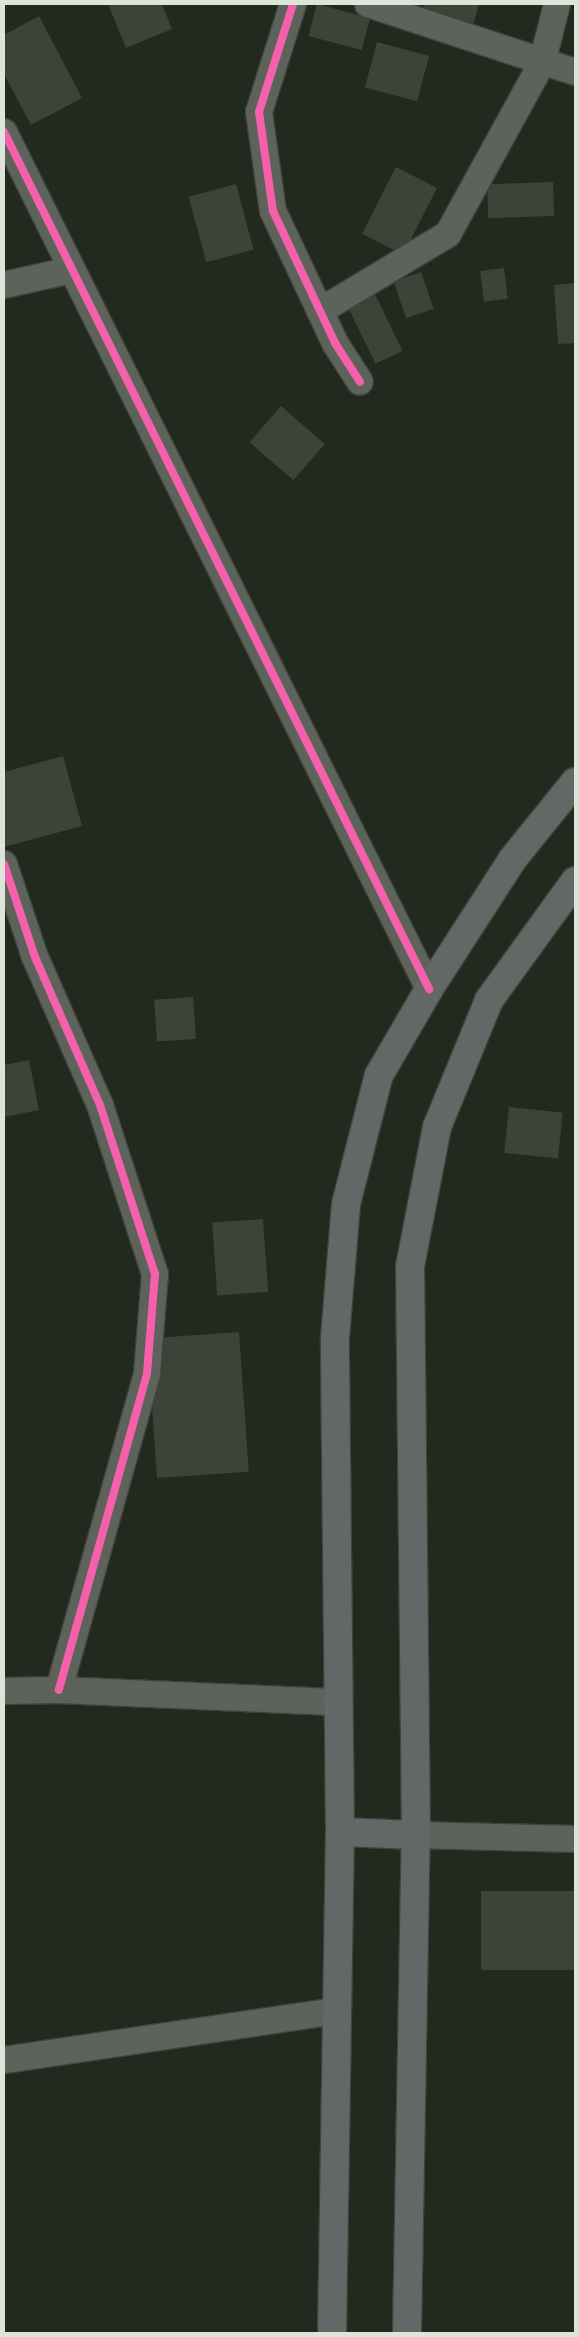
<!DOCTYPE html>
<style>
body{margin:0}
#map{position:relative;width:579px;height:2337px;overflow:hidden;background:#222a1f;font-family:"Exo 2",sans-serif}
div>[style]{position:absolute}
[style*='--x']{left:calc(var(--x)*1px);top:calc(var(--y)*1px);width:calc(var(--w)*1px);rotate:calc(var(--a)*1deg)}
.building>*{inset:0;background:#3c4339;transform-origin:0 0}
.roads{filter:drop-shadow(1px 0 #3e443a) drop-shadow(-1px 0 #3e443a) drop-shadow(0 1px #3e443a) drop-shadow(0 -1px #3e443a)}
.minor>*{height:26px;margin:-13px;padding:0 13px;transform-origin:13px;border-radius:13px;background:#5d635a}
.primary>*{height:28px;margin:-14px;padding:0 14px;transform-origin:14px;border-radius:14px;background:#636765}
.cycleway>*{height:8px;margin:-4px;padding:0 4px;transform-origin:4px;border-radius:4px;background:#f560ab}
span{translate:-50% -50%;white-space:nowrap;text-align:center;line-height:1.15;-webkit-text-stroke:5px #0f150c;paint-order:stroke}
.frame{position:absolute;inset:0;border:5px solid #dce6d8;pointer-events:none}
</style>
<div id="map">
<div class="building">
<i style="clip-path:polygon(108px 4px,162px 4px,172px 29px,126px 48px)"></i>
<i style="left:317px;top:4px;width:55px;height:33px;rotate:15deg"></i>
<i style="clip-path:polygon(424px 4px,479px 4px,470px 36px,419px 22px)"></i>
<i style="clip-path:polygon(39px 16px,82px 98px,31px 125px,4px 74px,4px 35px)"></i>
<i style="left:377px;top:42px;width:54px;height:47px;rotate:15deg"></i>
<i style="left:396px;top:167px;width:46px;height:75px;rotate:27deg"></i>
<i style="left:553px;top:182px;width:34px;height:66px;rotate:88deg"></i>
<i style="left:236px;top:184px;width:68px;height:49px;rotate:75deg"></i>
<i style="left:504px;top:268px;width:31px;height:24px;rotate:83deg"></i>
<i style="left:421px;top:272px;width:39px;height:29px;rotate:71deg"></i>
<i style="clip-path:polygon(575px 283px,575px 343px,558px 344px,554px 285px)"></i>
<i style="left:371px;top:286px;width:72px;height:30px;rotate:64deg"></i>
<i style="left:281px;top:406px;width:58px;height:48px;rotate:41deg"></i>
<i style="clip-path:polygon(63px 756px,82px 826px,4px 847px,4px 772px)"></i>
<i style="left:193px;top:997px;width:42px;height:39px;rotate:86deg"></i>
<i style="clip-path:polygon(29px 1060px,39px 1110px,4px 1117px,4px 1065px)"></i>
<i style="left:509px;top:1107px;width:54px;height:46px;rotate:6deg"></i>
<i style="left:263px;top:1219px;width:73px;height:51px;rotate:86deg"></i>
<i style="left:239px;top:1332px;width:140px;height:92px;rotate:86deg"></i>
<i style="left:575px;top:1891px;width:79px;height:94px;rotate:90deg"></i>
</div>
<div class="roads">
<div class="minor">
<i style="--x:293;--y:4;--w:113;--a:107.5"></i>
<i style="--x:259;--y:112;--w:100;--a:82"></i>
<i style="--x:273;--y:211;--w:146;--a:64.8"></i>
<i style="--x:335;--y:343;--w:46;--a:57.3"></i>
<i style="--x:368;--y:4;--w:218;--a:18.2"></i>
<i style="--x:4;--y:132;--w:957;--a:63.62"></i>
<i style="--x:4;--y:285;--w:69;--a:-12.6"></i>
<i style="--x:320;--y:311;--w:149;--a:-31"></i>
<i style="--x:448;--y:234;--w:195;--a:-61.2"></i>
<i style="--x:542;--y:63;--w:61;--a:-75.7"></i>
<i style="--x:4;--y:864;--w:98;--a:71.6"></i>
<i style="--x:35;--y:957;--w:162;--a:66.3"></i>
<i style="--x:100;--y:1105;--w:178;--a:72"></i>
<i style="--x:155;--y:1274;--w:100;--a:94.6"></i>
<i style="--x:147;--y:1374;--w:328;--a:105.6"></i>
<i style="--x:4;--y:1691;--w:55;--a:-1"></i>
<i style="--x:59;--y:1690;--w:280;--a:2.5"></i>
<i style="--x:416;--y:1835;--w:159;--a:1.4"></i>
<i style="--x:4;--y:2060;--w:337;--a:-8.4"></i>
</div>
<div class="primary">
<i style="--x:340;--y:1832;--w:76;--a:2.3"></i>
<i style="--x:332;--y:2333;--w:501;--a:-89.09"></i>
<i style="--x:340;--y:1832;--w:494;--a:-90.6"></i>
<i style="--x:335;--y:1338;--w:134;--a:-85.3"></i>
<i style="--x:346;--y:1204;--w:133;--a:-75.7"></i>
<i style="--x:379;--y:1075;--w:99;--a:-59.8"></i>
<i style="--x:429;--y:989;--w:153;--a:-57.2"></i>
<i style="--x:512;--y:860;--w:100;--a:-51.1"></i>
<i style="--x:407;--y:2333;--w:498;--a:-89"></i>
<i style="--x:416;--y:1835;--w:569;--a:-90.6"></i>
<i style="--x:410;--y:1266;--w:142;--a:-79"></i>
<i style="--x:437;--y:1127;--w:137;--a:-67.7"></i>
<i style="--x:489;--y:1000;--w:147;--a:-54.1"></i>
</div>
</div>
<div class="cycleway">
<i style="--x:293;--y:4;--w:113;--a:107.5"></i>
<i style="--x:259;--y:112;--w:100;--a:82"></i>
<i style="--x:273;--y:211;--w:146;--a:64.8"></i>
<i style="--x:335;--y:343;--w:46;--a:57.3"></i>
<i style="--x:4;--y:132;--w:957;--a:63.62"></i>
<i style="--x:4;--y:864;--w:98;--a:71.6"></i>
<i style="--x:35;--y:957;--w:162;--a:66.3"></i>
<i style="--x:100;--y:1105;--w:178;--a:72"></i>
<i style="--x:155;--y:1274;--w:100;--a:94.6"></i>
<i style="--x:147;--y:1374;--w:328;--a:105.6"></i>
</div>
<div class="frame"></div>
</div>
